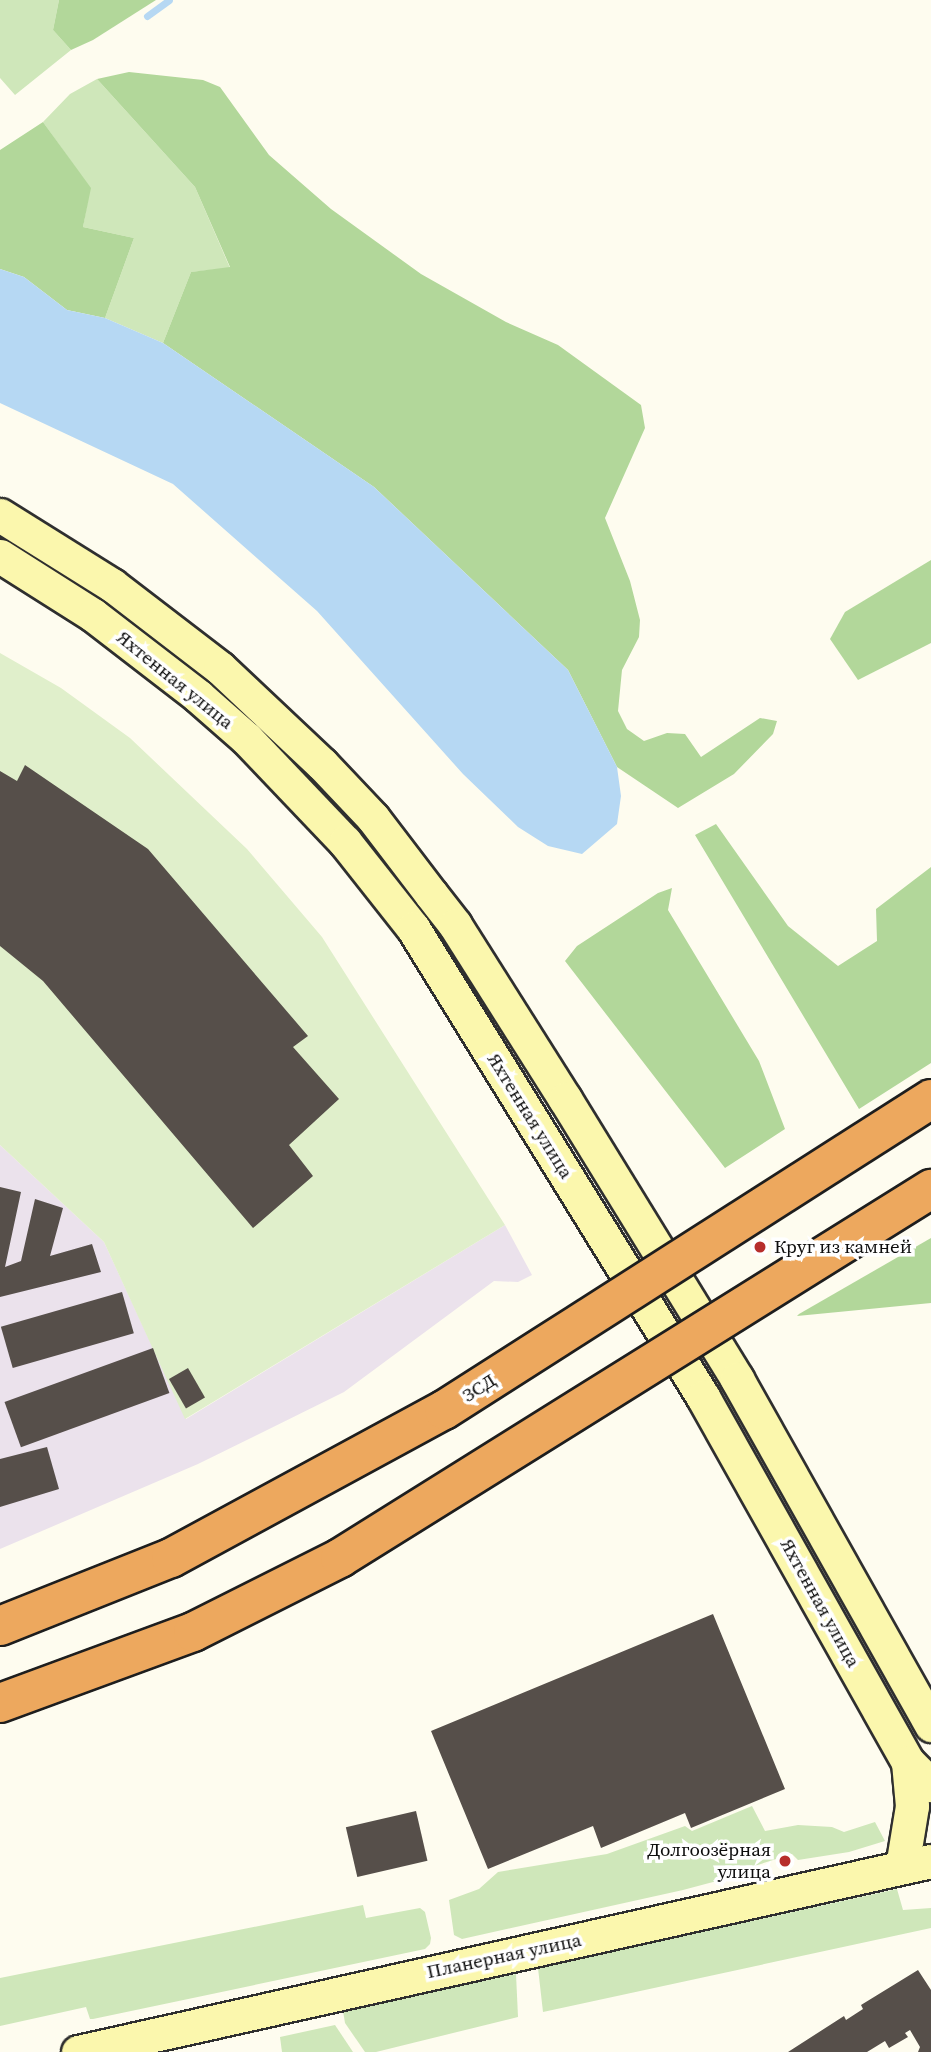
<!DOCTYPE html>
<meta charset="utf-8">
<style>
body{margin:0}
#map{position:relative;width:931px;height:2052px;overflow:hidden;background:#fefcef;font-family:"Source Serif 4",serif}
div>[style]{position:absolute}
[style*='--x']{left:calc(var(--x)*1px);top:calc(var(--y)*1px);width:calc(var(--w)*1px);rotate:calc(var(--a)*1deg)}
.industrial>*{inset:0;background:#ebe2ec}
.green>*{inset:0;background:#cfe7ba}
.forest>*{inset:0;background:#b2d79a}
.pitch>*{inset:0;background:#e0efcb}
.water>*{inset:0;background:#b6d8f3}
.stream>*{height:7px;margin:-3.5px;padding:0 3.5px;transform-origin:3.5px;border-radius:3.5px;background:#b6d8f3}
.building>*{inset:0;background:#564f4a;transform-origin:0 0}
.roads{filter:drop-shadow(2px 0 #2f2f2f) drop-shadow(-2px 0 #2f2f2f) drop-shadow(0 2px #2f2f2f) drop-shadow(0 -2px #2f2f2f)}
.secondary>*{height:33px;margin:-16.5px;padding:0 16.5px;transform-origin:16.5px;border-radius:16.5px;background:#fbf7ad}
.bridges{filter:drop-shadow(2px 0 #1e1e1e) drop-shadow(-2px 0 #1e1e1e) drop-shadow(0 2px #1e1e1e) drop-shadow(0 -2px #1e1e1e)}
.highway-bridge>*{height:38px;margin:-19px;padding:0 19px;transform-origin:19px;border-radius:19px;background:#eda85e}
.dots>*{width:19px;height:19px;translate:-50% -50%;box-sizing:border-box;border:4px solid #fff;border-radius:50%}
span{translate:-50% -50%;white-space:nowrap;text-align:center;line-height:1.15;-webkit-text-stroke:7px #fff;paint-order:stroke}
.street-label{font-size:19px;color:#0d0d0d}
.poi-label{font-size:19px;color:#0d0d0d}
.left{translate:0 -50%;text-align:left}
.right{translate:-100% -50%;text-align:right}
</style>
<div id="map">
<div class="industrial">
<i style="clip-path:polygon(0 1145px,104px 1242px,186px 1419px,505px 1225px,532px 1275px,518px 1282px,494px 1281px,344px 1392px,198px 1464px,0 1549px)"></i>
</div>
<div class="green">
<i style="clip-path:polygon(0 0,59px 0,53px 30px,71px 50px,15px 95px,0 78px)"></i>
<i style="clip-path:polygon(97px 79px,195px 187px,230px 268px,191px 272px,163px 343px,105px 318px,134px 238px,83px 227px,90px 188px,43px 122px,70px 94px)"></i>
<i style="clip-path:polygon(752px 1806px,765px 1831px,798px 1825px,832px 1827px,844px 1832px,875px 1822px,885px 1841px,849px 1852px,798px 1860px,792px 1854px,742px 1870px,743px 1874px,683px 1890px,462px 1939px,454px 1935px,449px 1900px,479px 1889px,498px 1872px,607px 1854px,685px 1826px,692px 1831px)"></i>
<i style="clip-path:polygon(897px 1889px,903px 1910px,931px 1908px,931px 1928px,543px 2012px,538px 1968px)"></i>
<i style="clip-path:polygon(363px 1905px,366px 1918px,420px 1908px,425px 1912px,431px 1938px,430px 1944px,425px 1949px,93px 2019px,90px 2019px,86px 2007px,0 2026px,0 1978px)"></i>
<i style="clip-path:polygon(516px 1974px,518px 2017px,376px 2052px,365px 2052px,345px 2023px,343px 2011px)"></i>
<i style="clip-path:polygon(335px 2025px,353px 2052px,282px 2052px,280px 2037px)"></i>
</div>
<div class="forest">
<i style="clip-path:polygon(59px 0,156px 0,93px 40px,71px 50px,53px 30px)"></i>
<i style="clip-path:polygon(129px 72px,203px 80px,220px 87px,269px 155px,331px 209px,421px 274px,506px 322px,558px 345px,641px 405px,645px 428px,605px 518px,630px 581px,640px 620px,639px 637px,622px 670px,618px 711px,627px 729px,644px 741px,667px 733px,685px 734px,701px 757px,760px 718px,777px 721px,773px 734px,734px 774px,678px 808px,617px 767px,568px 670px,374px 487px,163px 343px,191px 272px,230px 267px,195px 187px,97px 79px)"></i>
<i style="clip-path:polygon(43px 122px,91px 188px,83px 227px,134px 238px,105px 318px,67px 310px,24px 277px,0 269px,0 150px)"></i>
<i style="clip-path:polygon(931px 560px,931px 643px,858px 680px,830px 639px,845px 612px)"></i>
<i style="clip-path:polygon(716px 824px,788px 926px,838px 966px,877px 941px,876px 909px,931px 867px,931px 1063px,859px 1109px,695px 835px)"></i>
<i style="clip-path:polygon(672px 888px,668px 910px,759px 1061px,785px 1129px,725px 1168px,565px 961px,577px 946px,658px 893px)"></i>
<i style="clip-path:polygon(931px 1238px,931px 1303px,797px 1316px,799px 1314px)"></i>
</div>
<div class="pitch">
<i style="clip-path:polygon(0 653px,61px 688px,130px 738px,247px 849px,322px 937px,505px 1225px,185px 1419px,104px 1242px,0 1145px)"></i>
</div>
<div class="water">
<i style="clip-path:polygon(0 269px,24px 277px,67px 310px,105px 318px,163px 343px,374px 487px,568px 670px,617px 767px,621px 796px,617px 824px,582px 854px,548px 846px,518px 827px,463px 774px,317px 611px,173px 484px,0 403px)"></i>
</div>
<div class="stream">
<i style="--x:147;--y:16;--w:27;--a:-36"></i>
</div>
<div class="building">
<i style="clip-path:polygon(25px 765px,148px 849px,308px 1036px,293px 1047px,339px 1099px,289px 1145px,313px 1176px,253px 1228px,43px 981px,0 946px,0 771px,17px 781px)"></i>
<i style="clip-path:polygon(0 1187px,21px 1192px,5px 1267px,21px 1261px,35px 1199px,63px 1208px,50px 1256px,92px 1244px,101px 1272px,0 1297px)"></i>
<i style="left:122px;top:1292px;width:43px;height:126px;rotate:74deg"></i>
<i style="left:153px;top:1348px;width:48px;height:158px;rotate:70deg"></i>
<i style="left:188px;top:1368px;width:34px;height:22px;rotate:60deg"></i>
<i style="clip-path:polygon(47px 1447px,59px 1489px,0 1507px,0 1459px)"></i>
<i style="clip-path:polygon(713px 1614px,785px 1789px,691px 1828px,685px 1813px,601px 1848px,593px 1826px,488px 1869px,431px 1731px)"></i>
<i style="left:416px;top:1811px;width:51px;height:72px;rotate:77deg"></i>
<i style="clip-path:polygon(918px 1970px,931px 1990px,931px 2052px,918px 2052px,920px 2047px,910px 2030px,905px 2033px,908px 2037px,889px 2048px,885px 2041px,867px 2052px,788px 2052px,844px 2016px,846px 2020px,863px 2009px,861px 2005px)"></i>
</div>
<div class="roads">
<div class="secondary">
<i style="--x:0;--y:515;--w:132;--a:32"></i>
<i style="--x:112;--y:585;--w:136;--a:37.5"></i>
<i style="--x:220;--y:668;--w:140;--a:43.3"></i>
<i style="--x:322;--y:764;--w:74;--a:46.6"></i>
<i style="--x:373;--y:818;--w:96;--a:52.7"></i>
<i style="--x:431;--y:894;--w:39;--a:52"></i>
<i style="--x:455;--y:925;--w:206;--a:57.7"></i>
<i style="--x:565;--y:1099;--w:329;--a:58.4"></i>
<i style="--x:737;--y:1379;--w:397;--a:60.7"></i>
<i style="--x:0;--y:556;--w:110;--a:32.4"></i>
<i style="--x:93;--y:615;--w:133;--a:37.6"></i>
<i style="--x:198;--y:696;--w:65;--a:41.3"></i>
<i style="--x:247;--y:739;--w:142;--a:46.4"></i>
<i style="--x:345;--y:842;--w:110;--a:51.7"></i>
<i style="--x:413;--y:928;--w:551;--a:58.27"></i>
<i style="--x:703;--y:1397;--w:419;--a:60.7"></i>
<i style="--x:908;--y:1762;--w:33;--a:45"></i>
<i style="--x:902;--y:1867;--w:62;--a:-80.7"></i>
<i style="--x:912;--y:1806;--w:44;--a:-95.2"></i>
<i style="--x:78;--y:2052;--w:874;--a:-12.62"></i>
</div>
</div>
<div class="bridges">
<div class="highway-bridge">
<i style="--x:0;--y:1626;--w:184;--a:-21.7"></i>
<i style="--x:171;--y:1558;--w:311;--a:-28.5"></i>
<i style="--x:444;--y:1410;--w:578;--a:-32.56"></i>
<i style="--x:0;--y:1703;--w:206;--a:-20.2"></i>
<i style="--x:193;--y:1632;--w:165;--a:-26.7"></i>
<i style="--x:340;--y:1558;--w:697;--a:-31.98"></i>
</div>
</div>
<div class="dots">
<i style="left:760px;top:1247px;background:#b72e2c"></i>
<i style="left:785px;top:1861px;background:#b72e2c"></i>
</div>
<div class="street-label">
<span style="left:175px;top:680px;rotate:39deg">Яхтенная улица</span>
<span style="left:530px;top:1116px;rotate:58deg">Яхтенная улица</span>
<span style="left:479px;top:1388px;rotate:-33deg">ЗСД</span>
<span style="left:820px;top:1603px;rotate:61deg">Яхтенная улица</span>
<span style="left:504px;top:1956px;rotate:-12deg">Планерная улица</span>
</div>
<div class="poi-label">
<span class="left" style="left:774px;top:1247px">Круг из камней</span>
<span class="right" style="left:771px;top:1861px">Долгоозёрная<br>улица</span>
</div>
</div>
